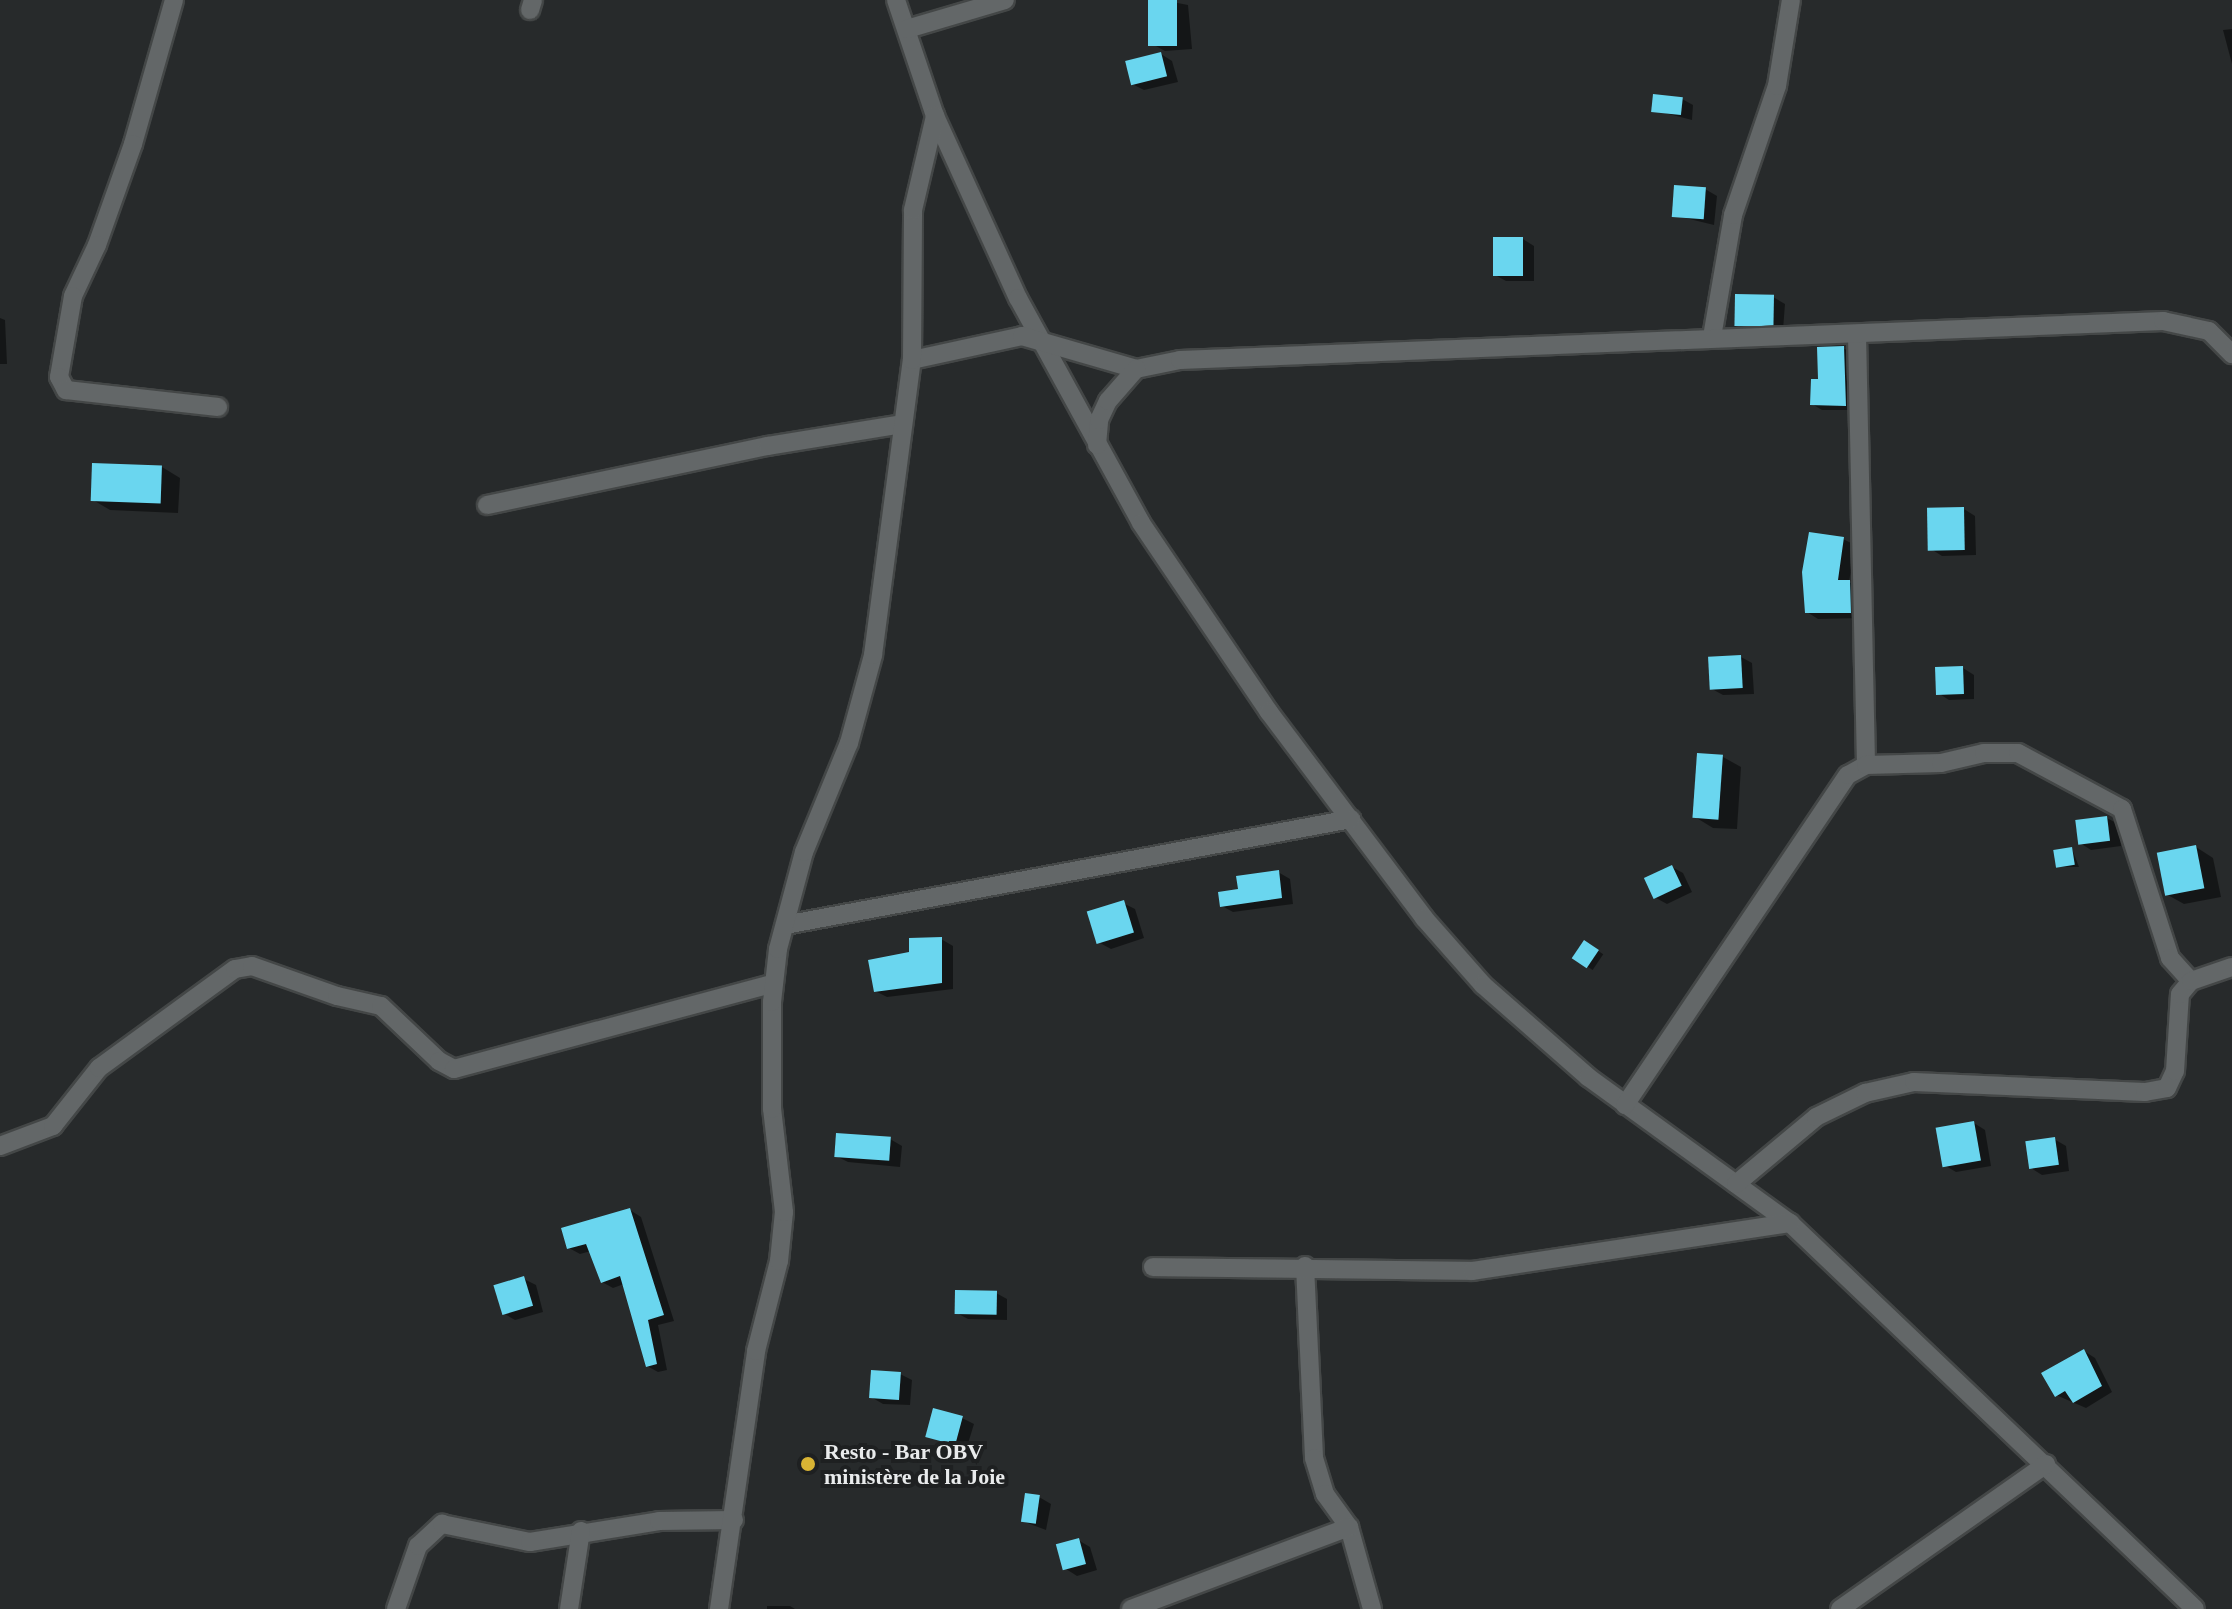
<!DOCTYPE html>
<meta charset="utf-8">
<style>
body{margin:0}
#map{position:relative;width:2232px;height:1609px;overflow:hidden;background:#272a2b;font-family:Georgia,serif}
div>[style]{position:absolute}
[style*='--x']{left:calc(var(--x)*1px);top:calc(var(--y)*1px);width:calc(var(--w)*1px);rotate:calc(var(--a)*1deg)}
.shadow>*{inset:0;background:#0007;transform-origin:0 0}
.building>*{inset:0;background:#6ad6ef;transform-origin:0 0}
.roads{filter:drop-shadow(2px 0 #444747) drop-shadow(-2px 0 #444747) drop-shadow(0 2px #444747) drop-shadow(0 -2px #444747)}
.minor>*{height:18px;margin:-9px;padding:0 9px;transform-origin:9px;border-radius:9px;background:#636768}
.dots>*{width:22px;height:22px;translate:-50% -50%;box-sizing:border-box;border:4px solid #1e2021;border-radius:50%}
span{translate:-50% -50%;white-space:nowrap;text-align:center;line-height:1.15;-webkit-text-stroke:8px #1e2021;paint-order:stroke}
.poi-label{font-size:22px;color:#e9ebec;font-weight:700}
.left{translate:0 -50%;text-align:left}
</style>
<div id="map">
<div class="shadow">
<i style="clip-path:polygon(1162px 0,1188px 5px,1192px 49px,1165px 51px,1154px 45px)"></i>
<i style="clip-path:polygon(2232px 29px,2232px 64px,2223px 30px)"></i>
<i style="clip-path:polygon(1161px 54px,1172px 61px,1178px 82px,1144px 90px,1132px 84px)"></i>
<i style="clip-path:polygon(1682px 99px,1693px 105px,1692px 120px,1653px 110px)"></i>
<i style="clip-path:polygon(1705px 189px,1717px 196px,1714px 225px,1673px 215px)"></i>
<i style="clip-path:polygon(1523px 239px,1534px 246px,1534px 281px,1506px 281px,1495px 275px)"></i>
<i style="clip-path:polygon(1773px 297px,1785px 304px,1783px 330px,1747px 331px,1736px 324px)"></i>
<i style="clip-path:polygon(0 318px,5px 320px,7px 364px,0 364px)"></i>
<i style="clip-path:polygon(1843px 348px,1853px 354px,1856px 410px,1822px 410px,1812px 404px)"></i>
<i style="clip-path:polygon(162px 467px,180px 478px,178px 513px,110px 510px,93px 500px)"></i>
<i style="clip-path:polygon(1964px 509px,1975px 516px,1976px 555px,1942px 556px,1931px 549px)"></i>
<i style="clip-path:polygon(1843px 539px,1855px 545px,1849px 582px,1861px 589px,1862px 618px,1818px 619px,1807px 612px)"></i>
<i style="clip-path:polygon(1741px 657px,1752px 663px,1754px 694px,1723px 695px,1712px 689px)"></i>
<i style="clip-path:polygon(1963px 668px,1974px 675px,1974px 699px,1949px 700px,1938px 693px)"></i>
<i style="clip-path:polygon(1723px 757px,1741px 767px,1737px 829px,1713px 828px,1695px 817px)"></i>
<i style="clip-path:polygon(2107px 818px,2118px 824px,2121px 846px,2091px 850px,2080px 843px)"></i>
<i style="clip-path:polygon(2196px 847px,2213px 858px,2221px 897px,2184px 904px,2166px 894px)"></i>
<i style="clip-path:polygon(2072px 849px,2079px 867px,2057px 867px)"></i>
<i style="clip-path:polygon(1672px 867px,1683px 873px,1692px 892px,1667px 904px,1656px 898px)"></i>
<i style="clip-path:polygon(1278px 872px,1290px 879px,1293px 904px,1233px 912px,1222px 906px)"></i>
<i style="clip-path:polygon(1123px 903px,1135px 909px,1144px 938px,1111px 949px,1100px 943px)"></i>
<i style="clip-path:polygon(941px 939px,953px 946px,953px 989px,887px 997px,875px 991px,912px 954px)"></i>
<i style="left:1585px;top:942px;width:22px;height:19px;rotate:34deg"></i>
<i style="clip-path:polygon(1974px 1123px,1985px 1130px,1991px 1166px,1956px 1172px,1944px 1165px)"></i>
<i style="clip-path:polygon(890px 1139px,902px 1146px,900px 1167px,848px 1162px,836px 1156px)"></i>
<i style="clip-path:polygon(2054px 1139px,2066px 1146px,2069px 1171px,2042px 1175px,2031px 1168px)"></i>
<i style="clip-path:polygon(630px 1210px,641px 1217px,674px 1321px,658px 1325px,667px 1370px,658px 1372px,647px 1366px,624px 1284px,613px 1288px,602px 1282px,591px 1251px,580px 1254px,569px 1248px)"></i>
<i style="clip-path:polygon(524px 1279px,536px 1285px,543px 1312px,515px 1320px,503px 1313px)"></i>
<i style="clip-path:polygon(996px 1293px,1007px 1299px,1007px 1320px,968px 1319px,957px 1313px)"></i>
<i style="clip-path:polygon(2084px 1351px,2095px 1358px,2112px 1392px,2086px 1408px,2056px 1395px)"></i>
<i style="clip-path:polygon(900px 1374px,912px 1380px,910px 1405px,883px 1404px,871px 1397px)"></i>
<i style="clip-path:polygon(962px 1418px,974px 1424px,966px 1450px,927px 1436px)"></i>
<i style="clip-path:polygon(1039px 1497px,1051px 1504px,1046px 1530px,1022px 1521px)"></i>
<i style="clip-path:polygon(1078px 1540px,1090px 1547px,1097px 1570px,1077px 1576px,1066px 1569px)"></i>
<i style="clip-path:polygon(767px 1606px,790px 1606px,795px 1609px,767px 1609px)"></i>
</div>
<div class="building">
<i style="left:1148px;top:0;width:29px;height:46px"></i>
<i style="left:1161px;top:52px;width:25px;height:37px;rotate:76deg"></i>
<i style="left:1653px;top:94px;width:30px;height:18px;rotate:6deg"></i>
<i style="left:1674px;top:185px;width:32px;height:32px;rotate:4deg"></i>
<i style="left:1493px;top:237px;width:30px;height:39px"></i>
<i style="left:1735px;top:294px;width:39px;height:32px;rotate:1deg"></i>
<i style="clip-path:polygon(1844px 346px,1846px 406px,1810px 405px,1811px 379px,1818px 379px,1817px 347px)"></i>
<i style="left:92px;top:463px;width:70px;height:38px;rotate:2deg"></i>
<i style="left:1964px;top:507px;width:43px;height:37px;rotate:89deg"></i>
<i style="clip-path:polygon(1809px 532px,1844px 537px,1838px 580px,1850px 580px,1851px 613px,1805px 613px,1802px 572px)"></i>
<i style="left:1741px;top:655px;width:33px;height:33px;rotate:87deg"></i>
<i style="left:1963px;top:666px;width:28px;height:28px;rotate:88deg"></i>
<i style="left:1697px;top:753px;width:26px;height:65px;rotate:4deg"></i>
<i style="left:2107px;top:816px;width:25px;height:32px;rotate:83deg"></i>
<i style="left:2196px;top:845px;width:44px;height:40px;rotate:79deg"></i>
<i style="left:2072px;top:847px;width:18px;height:19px;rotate:81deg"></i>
<i style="left:1672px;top:865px;width:23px;height:31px;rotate:65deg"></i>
<i style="clip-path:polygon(1279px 870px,1282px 898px,1220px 907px,1218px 892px,1238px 889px,1236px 876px)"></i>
<i style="left:1124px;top:900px;width:34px;height:39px;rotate:73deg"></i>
<i style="clip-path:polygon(942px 937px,942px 983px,874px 992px,868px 960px,909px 952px,909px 938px)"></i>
<i style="left:1584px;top:940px;width:18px;height:22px;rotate:34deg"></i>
<i style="left:1974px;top:1121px;width:40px;height:39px;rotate:80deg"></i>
<i style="left:836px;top:1133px;width:55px;height:24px;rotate:4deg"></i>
<i style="left:2055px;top:1137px;width:28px;height:30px;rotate:82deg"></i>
<i style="clip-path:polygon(630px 1208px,664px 1315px,648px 1320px,657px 1364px,646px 1367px,620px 1276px,601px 1283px,586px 1244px,567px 1249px,561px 1228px)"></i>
<i style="left:524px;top:1276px;width:31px;height:32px;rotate:73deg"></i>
<i style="left:955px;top:1290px;width:42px;height:24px;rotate:1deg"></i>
<i style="clip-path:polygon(2084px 1349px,2102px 1386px,2073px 1403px,2065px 1391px,2055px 1397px,2041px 1373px)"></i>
<i style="left:871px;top:1370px;width:30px;height:28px;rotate:4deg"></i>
<i style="left:933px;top:1408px;width:31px;height:30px;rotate:15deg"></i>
<i style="left:1025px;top:1493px;width:15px;height:29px;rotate:8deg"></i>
<i style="left:1079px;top:1538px;width:27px;height:24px;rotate:75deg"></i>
</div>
<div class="roads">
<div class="minor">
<i style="--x:174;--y:0;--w:150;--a:105.9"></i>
<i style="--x:133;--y:144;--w:107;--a:109.6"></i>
<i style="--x:97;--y:245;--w:56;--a:115.2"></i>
<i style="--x:73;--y:296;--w:82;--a:99.8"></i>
<i style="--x:59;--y:377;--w:15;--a:62"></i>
<i style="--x:66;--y:390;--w:153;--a:6.4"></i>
<i style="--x:896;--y:0;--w:122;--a:71.4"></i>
<i style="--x:935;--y:116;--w:200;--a:65.5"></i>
<i style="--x:1018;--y:298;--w:256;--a:61.3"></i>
<i style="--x:1141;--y:523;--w:228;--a:55.9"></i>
<i style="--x:1269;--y:712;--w:258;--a:53"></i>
<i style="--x:1424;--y:918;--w:89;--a:48.6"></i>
<i style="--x:1483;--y:985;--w:140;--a:41.2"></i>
<i style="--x:1588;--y:1077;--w:249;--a:35.9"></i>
<i style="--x:1790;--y:1223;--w:559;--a:43.62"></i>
<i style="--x:530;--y:10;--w:10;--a:-73"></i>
<i style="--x:907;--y:29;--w:102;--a:-16.5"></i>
<i style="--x:1857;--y:335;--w:430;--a:88.8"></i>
<i style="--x:1712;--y:337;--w:124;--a:-80.2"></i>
<i style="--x:1733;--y:215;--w:136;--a:-71.2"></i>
<i style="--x:1777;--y:86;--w:87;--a:-80.8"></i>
<i style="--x:912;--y:360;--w:113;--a:-12.3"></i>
<i style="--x:1022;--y:336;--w:119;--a:16.1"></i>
<i style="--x:1136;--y:369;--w:45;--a:-11.6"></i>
<i style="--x:1180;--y:360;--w:984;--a:-2.27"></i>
<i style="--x:2163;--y:321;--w:47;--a:12.3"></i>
<i style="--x:2209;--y:331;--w:33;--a:45"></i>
<i style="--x:1097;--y:445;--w:25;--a:-85"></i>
<i style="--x:1099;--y:420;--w:21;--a:-65"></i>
<i style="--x:1108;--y:401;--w:43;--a:-48.8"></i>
<i style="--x:487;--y:505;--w:287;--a:-11.9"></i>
<i style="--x:768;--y:446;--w:136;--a:-9.3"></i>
<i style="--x:785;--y:925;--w:576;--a:-10.61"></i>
<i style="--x:1625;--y:1105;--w:398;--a:-56"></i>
<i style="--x:1848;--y:775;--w:21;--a:-29"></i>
<i style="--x:1866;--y:765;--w:75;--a:-1.5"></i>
<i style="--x:1941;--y:763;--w:44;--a:-13.1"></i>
<i style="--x:1984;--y:753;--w:34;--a:0"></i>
<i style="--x:2018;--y:753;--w:118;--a:28.3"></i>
<i style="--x:2122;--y:809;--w:157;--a:72.1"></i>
<i style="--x:2170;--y:958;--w:31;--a:48"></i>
<i style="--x:0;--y:1146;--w:57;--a:-20.7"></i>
<i style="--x:53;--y:1126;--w:74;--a:-51.6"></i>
<i style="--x:99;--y:1068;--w:168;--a:-36.1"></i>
<i style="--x:235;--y:969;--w:17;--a:-10"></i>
<i style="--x:252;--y:966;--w:90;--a:19.4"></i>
<i style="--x:337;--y:996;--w:45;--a:12.8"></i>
<i style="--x:381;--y:1006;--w:80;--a:43.5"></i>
<i style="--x:439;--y:1061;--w:17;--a:28"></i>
<i style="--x:454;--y:1069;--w:331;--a:-15"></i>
<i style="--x:1736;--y:1184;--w:104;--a:-39.9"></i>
<i style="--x:1816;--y:1117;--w:55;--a:-26.1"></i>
<i style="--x:1865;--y:1093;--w:50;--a:-12.7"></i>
<i style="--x:1914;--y:1082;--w:231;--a:2.5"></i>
<i style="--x:2145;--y:1092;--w:22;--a:-10"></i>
<i style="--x:2167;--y:1088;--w:19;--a:-65"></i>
<i style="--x:2175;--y:1071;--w:77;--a:-86.3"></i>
<i style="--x:2180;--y:994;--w:17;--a:-50"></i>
<i style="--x:2191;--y:981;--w:43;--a:-18.9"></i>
<i style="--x:1305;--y:1266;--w:192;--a:87.3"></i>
<i style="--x:1314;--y:1458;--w:38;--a:73"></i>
<i style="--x:1325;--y:1494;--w:41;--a:54"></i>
<i style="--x:1349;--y:1527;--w:85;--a:74.3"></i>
<i style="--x:1153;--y:1267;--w:319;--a:0.7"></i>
<i style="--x:1472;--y:1271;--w:322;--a:-8.6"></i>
<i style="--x:396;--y:1609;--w:67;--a:-70.8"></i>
<i style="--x:418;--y:1546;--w:33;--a:-43"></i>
<i style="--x:442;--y:1524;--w:90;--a:11.6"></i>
<i style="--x:530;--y:1542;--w:131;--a:-9.2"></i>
<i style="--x:659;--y:1521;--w:75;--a:-0.8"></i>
<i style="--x:569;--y:1609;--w:79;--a:-81.3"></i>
<i style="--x:719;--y:1609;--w:261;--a:-81.8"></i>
<i style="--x:756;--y:1351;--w:93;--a:-75.7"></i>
<i style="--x:779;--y:1261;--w:49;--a:-84.2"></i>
<i style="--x:784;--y:1212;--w:104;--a:-96.6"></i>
<i style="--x:772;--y:1109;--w:107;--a:-90"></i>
<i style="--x:772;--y:1002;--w:53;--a:-83.5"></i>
<i style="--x:778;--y:949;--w:100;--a:-75"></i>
<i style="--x:804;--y:852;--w:118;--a:-67.6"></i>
<i style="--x:849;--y:743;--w:91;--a:-74.7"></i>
<i style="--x:873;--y:655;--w:298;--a:-82.5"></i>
<i style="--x:912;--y:360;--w:150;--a:-89.6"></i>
<i style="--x:913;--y:210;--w:97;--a:-76.8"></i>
<i style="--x:1131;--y:1609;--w:233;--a:-20.6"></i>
<i style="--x:1840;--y:1609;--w:252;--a:-35.1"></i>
</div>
</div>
<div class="dots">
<i style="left:808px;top:1464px;background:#d9b434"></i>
</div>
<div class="poi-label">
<span class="left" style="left:824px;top:1464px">Resto - Bar OBV<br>ministère de la Joie</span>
</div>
</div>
